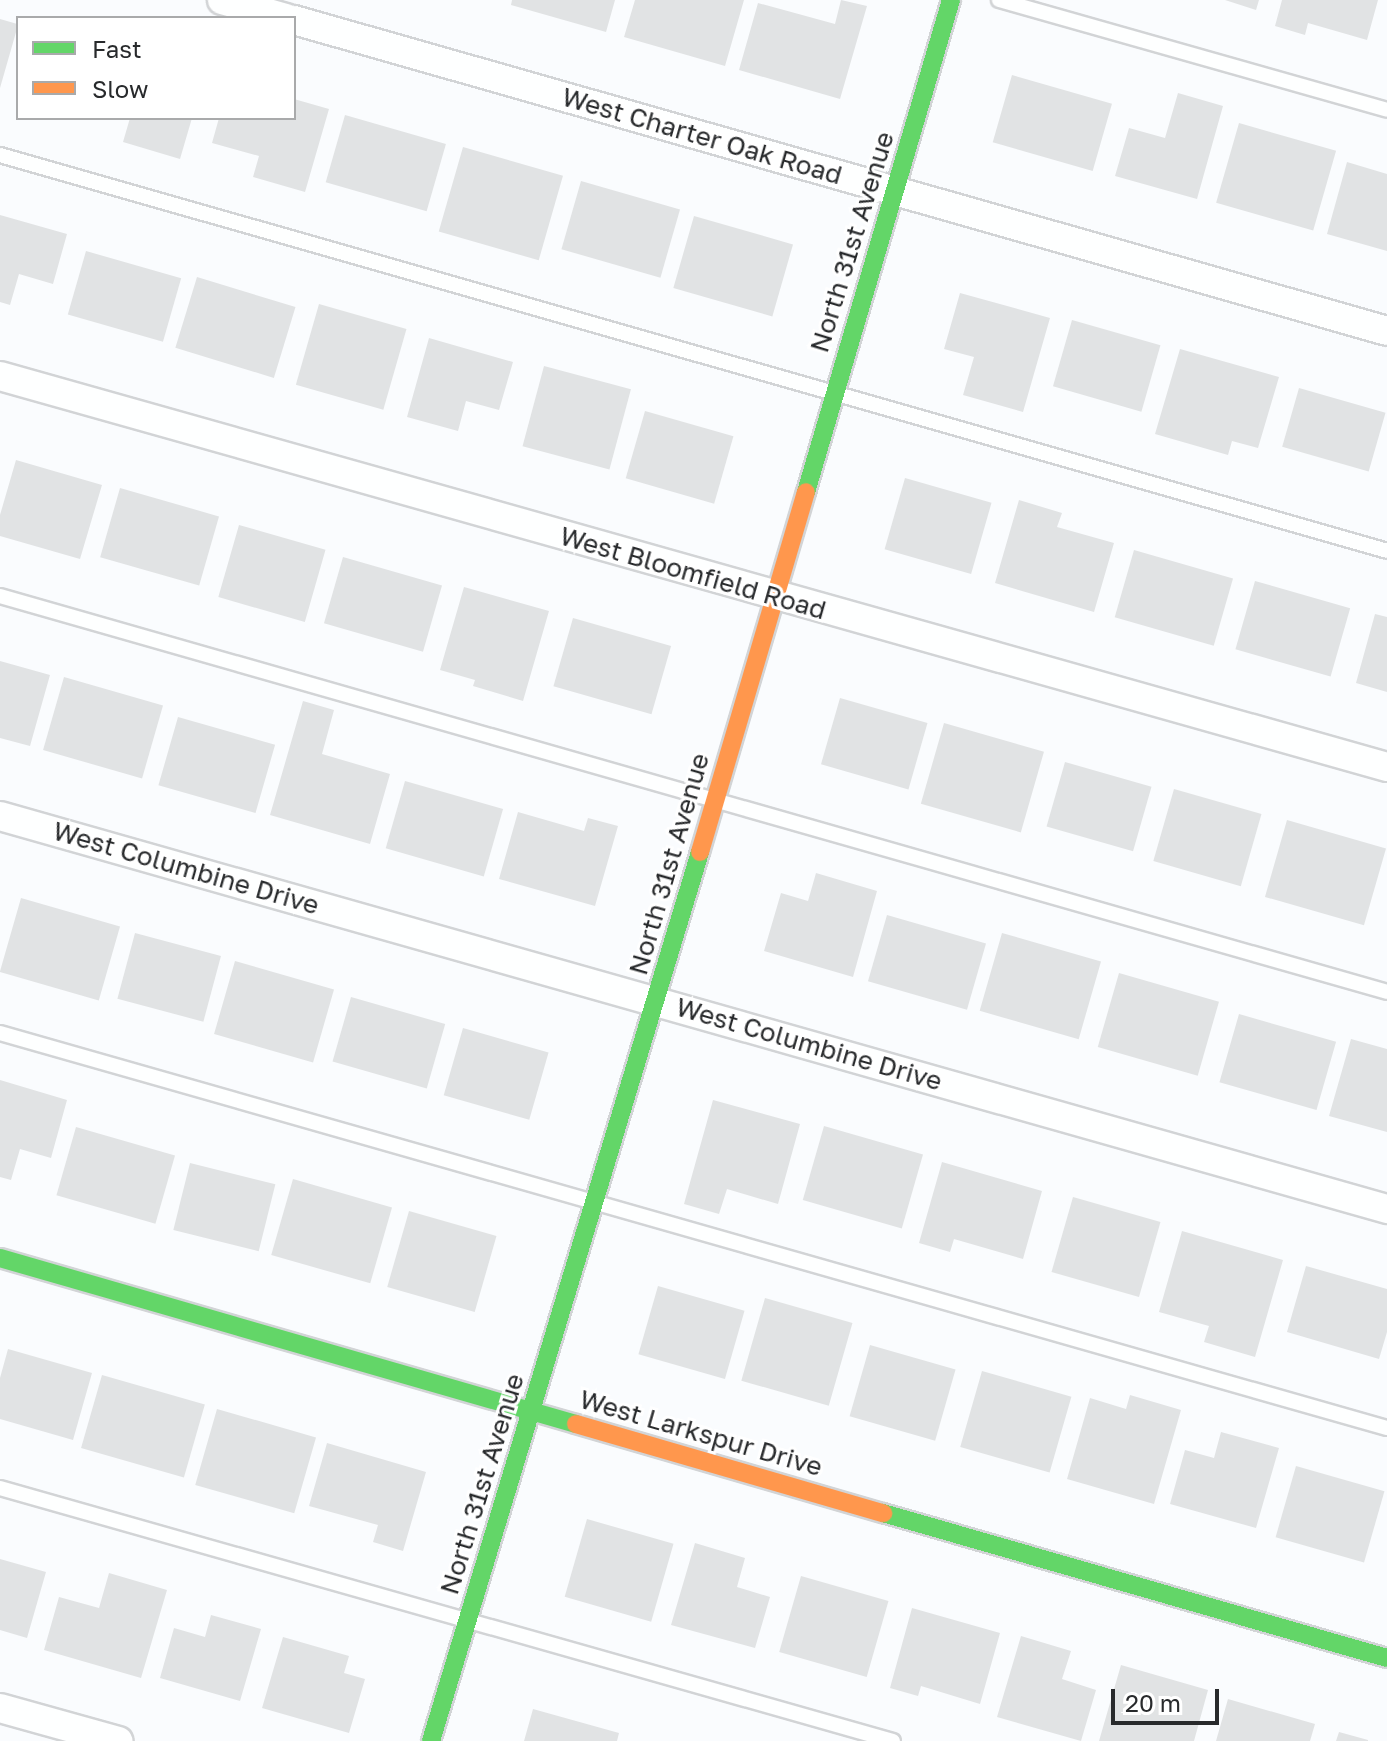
<!DOCTYPE html>
<style>
body{margin:0}
#map{position:relative;width:1387px;height:1741px;overflow:hidden;background:#fafcfe;font-family:"Golos Text",sans-serif}
div>[style]{position:absolute}
[style*='--x']{left:calc(var(--x)*1px);top:calc(var(--y)*1px);width:calc(var(--w)*1px);rotate:calc(var(--a)*1deg)}
.building>*{inset:0;background:#e1e3e4;transform-origin:0 0}
.roads{filter:drop-shadow(2px 0 #d2d4d6) drop-shadow(-2px 0 #d2d4d6) drop-shadow(0 2px #d2d4d6) drop-shadow(0 -2px #d2d4d6)}
.lane>*{height:14px;margin:-7px;padding:0 7px;transform-origin:7px;border-radius:7px;background:#feffff}
.street>*{height:28px;margin:-14px;padding:0 14px;transform-origin:14px;border-radius:14px;background:#feffff}
.fast>*{height:18px;margin:-9px;padding:0 9px;transform-origin:9px;border-radius:9px;background:#63d668}
.slow>*{height:18px;margin:-9px;padding:0 9px;transform-origin:9px;border-radius:9px;background:#ff974d}
span{translate:-50% -50%;white-space:nowrap;text-align:center;line-height:1.15;-webkit-text-stroke:6px #fff;paint-order:stroke}
.street-label{font-size:26px;color:#282a2c}
.legend{position:absolute;left:16px;top:16px;width:280px;height:104px;box-sizing:border-box;background:#fff;border:2px solid #a9aaab;margin:0;padding:10px 14px;list-style:none;font-size:24px;color:#282a2c}
.legend li{display:flex;align-items:center;gap:16px;height:40px}
.legend b{width:40px;border:2px solid #a9aaab}
.scale{position:absolute;left:1111px;top:1689px;width:108px;height:36px;box-sizing:border-box;border:4px solid #282a2c;border-top:0;padding-left:10px;font-size:24px;line-height:28px;white-space:nowrap;color:#282a2c;-webkit-text-stroke:6px #fff;paint-order:stroke}
</style>
<div id="map">
<div class="building">
<i style="clip-path:polygon(512px 0,615px 0,606px 32px,511px 5px)"></i>
<i style="clip-path:polygon(635px 0,744px 0,725px 66px,624px 37px)"></i>
<i style="clip-path:polygon(841px 0,867px 6px,840px 99px,739px 70px,758px 3px,835px 24px)"></i>
<i style="clip-path:polygon(1225px 0,1259px 0,1256px 10px)"></i>
<i style="clip-path:polygon(1282px 0,1378px 0,1367px 40px,1308px 23px,1305px 35px,1275px 26px)"></i>
<i style="left:0;top:19px;width:19px;height:83px;rotate:16deg"></i>
<i style="left:1012px;top:75px;width:104px;height:70px;rotate:16deg"></i>
<i style="clip-path:polygon(1178px 93px,1223px 106px,1197px 199px,1115px 176px,1129px 128px,1165px 138px)"></i>
<i style="clip-path:polygon(294px 99px,329px 109px,305px 192px,253px 177px,259px 156px,212px 143px,219px 118px,294px 118px)"></i>
<i style="left:345px;top:115px;width:105px;height:70px;rotate:16deg"></i>
<i style="clip-path:polygon(130px 118px,192px 118px,180px 159px,123px 142px)"></i>
<i style="left:1239px;top:123px;width:101px;height:83px;rotate:16deg"></i>
<i style="left:463px;top:147px;width:104px;height:88px;rotate:16deg"></i>
<i style="clip-path:polygon(1347px 162px,1387px 174px,1387px 251px,1327px 234px)"></i>
<i style="left:581px;top:181px;width:103px;height:71px;rotate:16deg"></i>
<i style="clip-path:polygon(0 215px,67px 234px,53px 284px,19px 274px,10px 305px,0 302px)"></i>
<i style="left:694px;top:216px;width:103px;height:75px;rotate:16deg"></i>
<i style="left:86px;top:251px;width:99px;height:66px;rotate:16deg"></i>
<i style="left:197px;top:277px;width:103px;height:74px;rotate:17deg"></i>
<i style="clip-path:polygon(960px 293px,1050px 318px,1023px 412px,963px 395px,974px 357px,944px 349px)"></i>
<i style="left:319px;top:304px;width:91px;height:84px;rotate:16deg"></i>
<i style="left:1072px;top:320px;width:92px;height:69px;rotate:16deg"></i>
<i style="clip-path:polygon(429px 338px,513px 362px,499px 410px,466px 401px,458px 431px,407px 417px)"></i>
<i style="clip-path:polygon(1180px 349px,1279px 377px,1258px 448px,1232px 441px,1228px 455px,1155px 434px)"></i>
<i style="left:544px;top:366px;width:90px;height:83px;rotate:15deg"></i>
<i style="left:1299px;top:388px;width:90px;height:61px;rotate:16deg"></i>
<i style="left:645px;top:411px;width:92px;height:70px;rotate:16deg"></i>
<i style="clip-path:polygon(16px 460px,102px 485px,80px 559px,0 536px,0 515px)"></i>
<i style="left:905px;top:478px;width:90px;height:74px;rotate:16deg"></i>
<i style="left:120px;top:488px;width:103px;height:72px;rotate:16deg"></i>
<i style="clip-path:polygon(1019px 500px,1062px 513px,1057px 527px,1114px 543px,1094px 612px,995px 583px)"></i>
<i style="left:239px;top:525px;width:90px;height:75px;rotate:16deg"></i>
<i style="left:1134px;top:550px;width:103px;height:70px;rotate:16deg"></i>
<i style="left:343px;top:557px;width:103px;height:69px;rotate:16deg"></i>
<i style="left:1255px;top:581px;width:99px;height:71px;rotate:16deg"></i>
<i style="clip-path:polygon(464px 587px,549px 611px,523px 701px,473px 686px,475px 680px,440px 670px)"></i>
<i style="clip-path:polygon(1375px 614px,1387px 617px,1387px 692px,1356px 683px)"></i>
<i style="left:573px;top:618px;width:102px;height:71px;rotate:16deg"></i>
<i style="clip-path:polygon(0 661px,50px 675px,30px 746px,0 738px)"></i>
<i style="left:64px;top:677px;width:103px;height:76px;rotate:16deg"></i>
<i style="left:840px;top:698px;width:91px;height:69px;rotate:16deg"></i>
<i style="clip-path:polygon(303px 701px,334px 710px,322px 754px,390px 774px,370px 844px,270px 815px)"></i>
<i style="left:178px;top:717px;width:101px;height:71px;rotate:16deg"></i>
<i style="left:944px;top:723px;width:104px;height:84px;rotate:16deg"></i>
<i style="left:1065px;top:762px;width:90px;height:67px;rotate:16deg"></i>
<i style="left:405px;top:781px;width:102px;height:70px;rotate:16deg"></i>
<i style="left:1174px;top:789px;width:91px;height:75px;rotate:16deg"></i>
<i style="clip-path:polygon(518px 812px,584px 831px,588px 818px,618px 826px,595px 906px,499px 879px)"></i>
<i style="left:1287px;top:820px;width:103px;height:80px;rotate:16deg"></i>
<i style="clip-path:polygon(816px 873px,877px 891px,853px 977px,764px 951px,781px 893px,808px 901px)"></i>
<i style="left:21px;top:898px;width:103px;height:77px;rotate:16deg"></i>
<i style="left:887px;top:915px;width:103px;height:69px;rotate:16deg"></i>
<i style="left:135px;top:933px;width:89px;height:68px;rotate:15deg"></i>
<i style="left:1002px;top:933px;width:103px;height:81px;rotate:16deg"></i>
<i style="left:235px;top:961px;width:103px;height:76px;rotate:16deg"></i>
<i style="left:1119px;top:973px;width:104px;height:77px;rotate:16deg"></i>
<i style="left:351px;top:997px;width:98px;height:67px;rotate:16deg"></i>
<i style="left:1239px;top:1014px;width:101px;height:71px;rotate:16deg"></i>
<i style="left:463px;top:1028px;width:89px;height:70px;rotate:16deg"></i>
<i style="clip-path:polygon(1351px 1039px,1387px 1049px,1387px 1132px,1329px 1116px)"></i>
<i style="clip-path:polygon(0 1080px,67px 1100px,51px 1158px,20px 1149px,11px 1180px,0 1177px)"></i>
<i style="clip-path:polygon(713px 1100px,800px 1124px,778px 1204px,727px 1189px,719px 1214px,684px 1204px)"></i>
<i style="left:824px;top:1126px;width:103px;height:77px;rotate:16deg"></i>
<i style="left:76px;top:1127px;width:103px;height:71px;rotate:16deg"></i>
<i style="clip-path:polygon(942px 1162px,1042px 1191px,1023px 1259px,954px 1239px,950px 1252px,919px 1243px)"></i>
<i style="left:190px;top:1163px;width:88px;height:69px;rotate:14deg"></i>
<i style="left:293px;top:1179px;width:103px;height:79px;rotate:16deg"></i>
<i style="left:1073px;top:1197px;width:91px;height:78px;rotate:16deg"></i>
<i style="left:409px;top:1211px;width:91px;height:79px;rotate:16deg"></i>
<i style="clip-path:polygon(1182px 1231px,1283px 1260px,1255px 1357px,1204px 1342px,1209px 1326px,1159px 1312px)"></i>
<i style="clip-path:polygon(1306px 1266px,1387px 1289px,1387px 1332px,1379px 1359px,1287px 1332px)"></i>
<i style="left:658px;top:1286px;width:90px;height:71px;rotate:16deg"></i>
<i style="left:765px;top:1298px;width:91px;height:86px;rotate:16deg"></i>
<i style="left:870px;top:1345px;width:89px;height:74px;rotate:16deg"></i>
<i style="clip-path:polygon(8px 1349px,92px 1373px,73px 1440px,0 1419px,0 1378px)"></i>
<i style="left:982px;top:1371px;width:93px;height:79px;rotate:16deg"></i>
<i style="left:102px;top:1375px;width:107px;height:76px;rotate:16deg"></i>
<i style="clip-path:polygon(1130px 1395px,1181px 1410px,1154px 1504px,1067px 1479px,1090px 1398px,1126px 1409px)"></i>
<i style="left:217px;top:1409px;width:103px;height:79px;rotate:16deg"></i>
<i style="clip-path:polygon(1221px 1432px,1279px 1448px,1256px 1528px,1170px 1504px,1185px 1450px,1214px 1458px)"></i>
<i style="clip-path:polygon(327px 1443px,426px 1472px,403px 1551px,373px 1542px,378px 1525px,309px 1506px)"></i>
<i style="left:1296px;top:1466px;width:92px;height:74px;rotate:16deg"></i>
<i style="left:587px;top:1519px;width:90px;height:81px;rotate:16deg"></i>
<i style="clip-path:polygon(695px 1543px,745px 1558px,737px 1587px,770px 1597px,755px 1648px,671px 1625px)"></i>
<i style="clip-path:polygon(0 1559px,46px 1572px,27px 1638px,0 1630px)"></i>
<i style="clip-path:polygon(109px 1573px,167px 1590px,141px 1678px,44px 1650px,59px 1597px,99px 1608px)"></i>
<i style="left:801px;top:1576px;width:91px;height:79px;rotate:16deg"></i>
<i style="clip-path:polygon(912px 1608px,1000px 1633px,980px 1704px,921px 1686px,918px 1696px,890px 1688px)"></i>
<i style="clip-path:polygon(211px 1615px,261px 1629px,240px 1701px,160px 1678px,174px 1628px,205px 1637px)"></i>
<i style="clip-path:polygon(1021px 1636px,1071px 1651px,1062px 1679px,1096px 1690px,1081px 1741px,997px 1717px)"></i>
<i style="clip-path:polygon(283px 1637px,349px 1656px,344px 1673px,365px 1679px,349px 1733px,262px 1708px)"></i>
<i style="clip-path:polygon(1121px 1665px,1208px 1690px,1194px 1741px,1099px 1741px)"></i>
<i style="clip-path:polygon(1228px 1699px,1315px 1724px,1310px 1741px,1216px 1741px)"></i>
<i style="clip-path:polygon(533px 1709px,619px 1733px,617px 1741px,524px 1741px)"></i>
<i style="clip-path:polygon(1339px 1732px,1368px 1740px,1368px 1741px,1336px 1741px)"></i>
</div>
<div class="roads">
<div class="lane">
<i style="--x:999;--y:0;--w:403;--a:15.8"></i>
<i style="--x:0;--y:155;--w:1442;--a:15.93"></i>
<i style="--x:0;--y:596;--w:1442;--a:15.93"></i>
<i style="--x:0;--y:1033;--w:1442;--a:15.9"></i>
<i style="--x:0;--y:1488;--w:928;--a:15.82"></i>
</div>
<div class="street">
<i style="--x:222;--y:0;--w:66;--a:15.7"></i>
<i style="--x:294;--y:20;--w:1136;--a:15.88"></i>
<i style="--x:0;--y:376;--w:1441;--a:15.74"></i>
<i style="--x:0;--y:816;--w:1442;--a:15.82"></i>
<i style="--x:0;--y:1708;--w:123;--a:15.6"></i>
</div>
<div class="fast">
<i style="--x:806;--y:492;--w:513;--a:-73.58"></i>
<i style="--x:0;--y:1258;--w:599;--a:16.08"></i>
<i style="--x:883;--y:1513;--w:524;--a:16.05"></i>
<i style="--x:431;--y:1741;--w:929;--a:-73.16"></i>
</div>
<div class="slow">
<i style="--x:700;--y:852;--w:375;--a:-73.6"></i>
<i style="--x:576;--y:1424;--w:320;--a:16.2"></i>
</div>
</div>
<div class="street-label">
<span style="left:702px;top:136px;rotate:16deg">West Charter Oak Road</span>
<span style="left:852px;top:242px;rotate:-73deg">North 31st Avenue</span>
<span style="left:693px;top:573px;rotate:16deg">West Bloomfield Road</span>
<span style="left:669px;top:864px;rotate:-74deg">North 31st Avenue</span>
<span style="left:186px;top:868px;rotate:16deg">West Columbine Drive</span>
<span style="left:809px;top:1044px;rotate:16deg">West Columbine Drive</span>
<span style="left:701px;top:1433px;rotate:16deg">West Larkspur Drive</span>
<span style="left:482px;top:1484px;rotate:-73deg">North 31st Avenue</span>
</div>
<ul class="legend">
<li><b style="height:10px;background:#63d668"></b>Fast</li>
<li><b style="height:10px;background:#ff974d"></b>Slow</li>
</ul>
<div class="scale">20 m</div>
</div>
